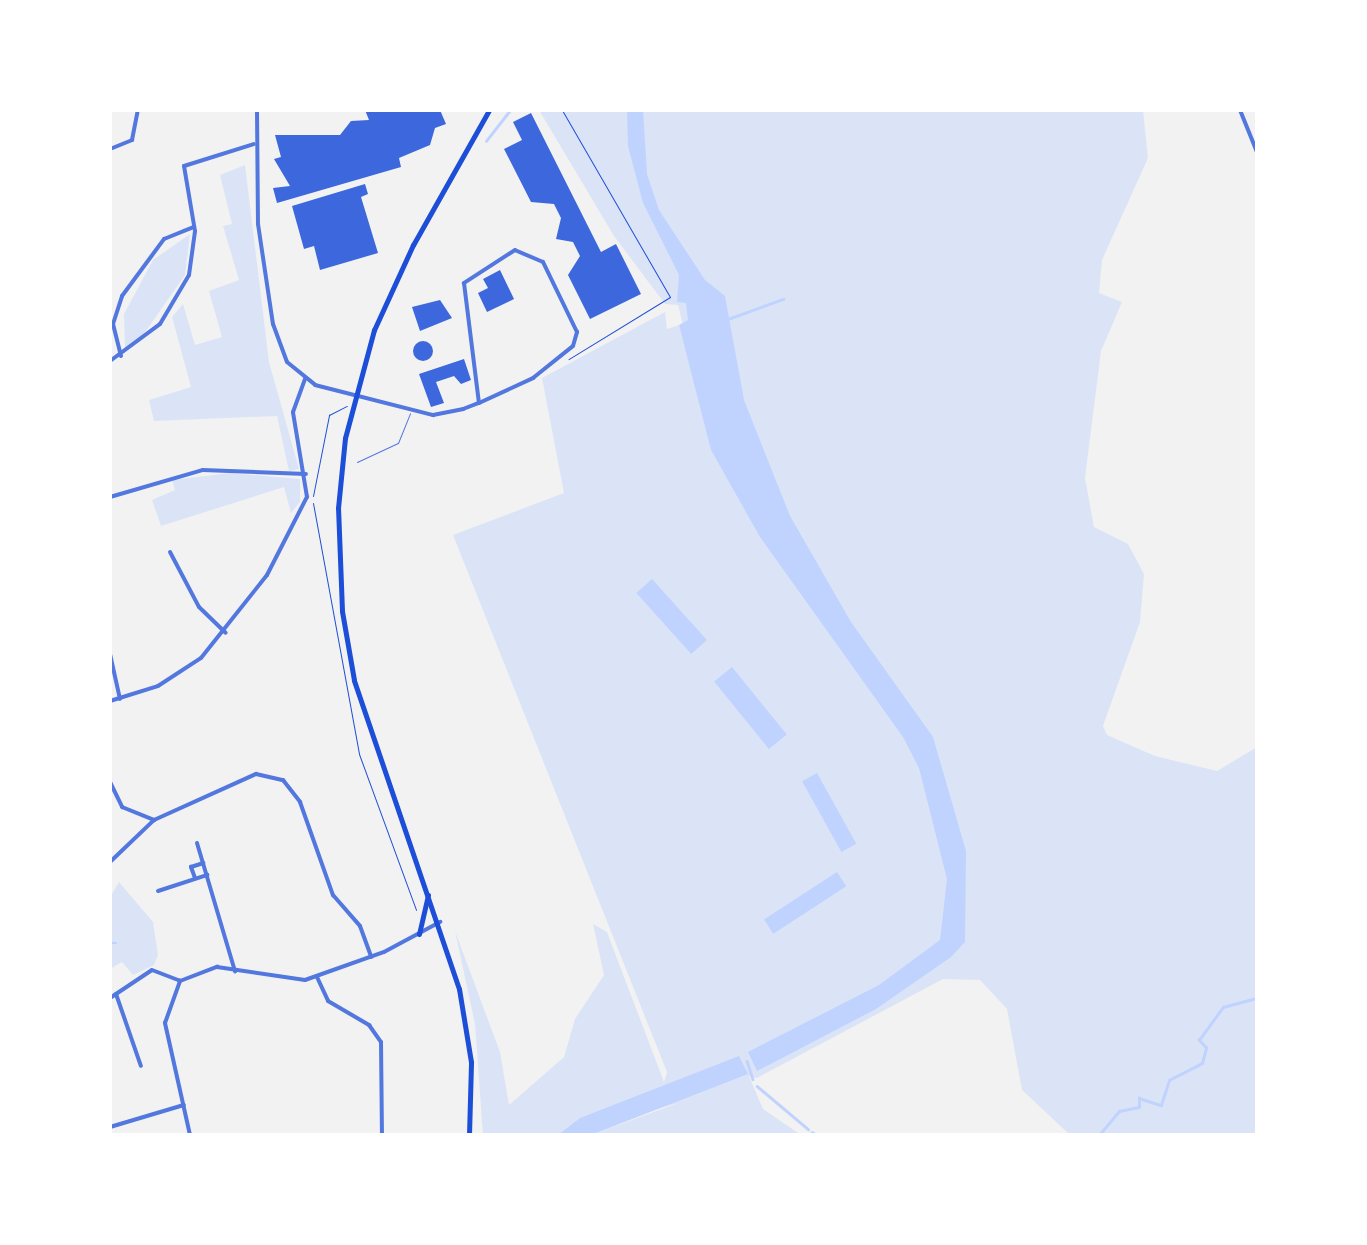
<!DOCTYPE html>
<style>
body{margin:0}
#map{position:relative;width:1367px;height:1245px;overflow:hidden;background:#f2f2f2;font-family:"Exo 2",sans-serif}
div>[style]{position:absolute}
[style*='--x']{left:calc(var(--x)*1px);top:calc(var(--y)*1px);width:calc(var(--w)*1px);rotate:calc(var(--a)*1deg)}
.green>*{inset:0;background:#dbe4f7}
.water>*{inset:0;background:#bfd3fe;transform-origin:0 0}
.stream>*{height:2.5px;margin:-1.25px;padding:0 1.25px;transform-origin:1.25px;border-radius:1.25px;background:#bfd3fe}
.building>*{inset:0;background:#3d67dc}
.round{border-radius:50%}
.path>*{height:1px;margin:-0.5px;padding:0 0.5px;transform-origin:0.5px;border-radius:0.5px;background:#1d4ed8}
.service>*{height:1px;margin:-0.5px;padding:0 0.5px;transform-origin:0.5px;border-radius:0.5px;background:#5277de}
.minor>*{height:4px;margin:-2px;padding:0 2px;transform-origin:2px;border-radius:2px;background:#5277de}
.secondary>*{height:5px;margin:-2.5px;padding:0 2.5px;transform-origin:2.5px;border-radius:2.5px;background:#1d4ed8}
span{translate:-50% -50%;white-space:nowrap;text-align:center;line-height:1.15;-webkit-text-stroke:10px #fff;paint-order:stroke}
.frame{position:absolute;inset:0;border:112px solid #fff;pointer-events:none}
</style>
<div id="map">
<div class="green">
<i style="clip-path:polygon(539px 110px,1143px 110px,1148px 158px,1102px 260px,1099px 293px,1122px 302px,1101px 351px,1085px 478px,1094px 527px,1128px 544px,1144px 574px,1140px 622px,1103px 726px,1107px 735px,1155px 756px,1217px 771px,1257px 747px,1257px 1135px,1070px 1135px,1022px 1090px,1007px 1009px,980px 980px,943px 979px,757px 1078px,749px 1076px,763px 1109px,801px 1135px,591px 1135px,678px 1103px,568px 1135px,483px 1135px,475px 1024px,455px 931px,500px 1052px,509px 1105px,564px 1057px,575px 1019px,604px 975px,593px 924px,607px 932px,664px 1082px,667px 1072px,453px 535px,564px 493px,542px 378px,665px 312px,667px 329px,679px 325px,719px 465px,678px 305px,665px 304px,614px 236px)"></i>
<i style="clip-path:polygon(245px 165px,269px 362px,299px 469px,289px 471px,277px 416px,154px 421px,149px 400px,191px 387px,172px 317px,183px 304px,195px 345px,222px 337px,209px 291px,239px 280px,223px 226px,232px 224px,220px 175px)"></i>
<i style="clip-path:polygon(190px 234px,185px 275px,141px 338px,125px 348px,124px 314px,153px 260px)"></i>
<i style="clip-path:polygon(230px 473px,300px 479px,300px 502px,291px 513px,284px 487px,161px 526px,152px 500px,175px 490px,172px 480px)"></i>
<i style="clip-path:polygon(119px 882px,153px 922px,158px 955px,154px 965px,133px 975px,122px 962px,110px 969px,110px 897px)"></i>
</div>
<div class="water">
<i style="clip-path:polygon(627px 110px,643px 110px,647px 174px,659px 210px,705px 280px,725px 296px,744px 400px,790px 516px,851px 622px,933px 737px,966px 851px,965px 942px,951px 957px,876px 1009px,757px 1071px,748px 1052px,879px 985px,940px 940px,947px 879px,919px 768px,903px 737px,760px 537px,711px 450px,679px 325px,688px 320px,686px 303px,677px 302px,679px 275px,643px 203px,628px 146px)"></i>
<i style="left:652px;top:579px;width:82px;height:21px;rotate:48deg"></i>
<i style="left:732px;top:667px;width:87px;height:23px;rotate:51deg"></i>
<i style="left:817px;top:773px;width:81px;height:17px;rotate:61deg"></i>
<i style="left:837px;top:872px;width:17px;height:87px;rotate:57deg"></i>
<i style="clip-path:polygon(739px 1056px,748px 1074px,591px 1135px,558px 1135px,580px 1118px)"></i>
</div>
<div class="stream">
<i style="--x:486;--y:141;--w:39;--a:-52"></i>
<i style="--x:725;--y:320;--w:62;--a:-19.9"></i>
<i style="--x:110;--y:943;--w:6;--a:0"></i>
<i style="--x:747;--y:1061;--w:19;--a:72"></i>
<i style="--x:757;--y:1086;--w:67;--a:40.1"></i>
<i style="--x:812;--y:1132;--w:6;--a:31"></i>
<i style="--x:1093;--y:1135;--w:3;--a:0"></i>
<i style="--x:1099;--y:1135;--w:31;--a:-50"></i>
<i style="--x:1119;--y:1111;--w:20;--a:-11"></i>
<i style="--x:1139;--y:1107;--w:9;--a:-90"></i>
<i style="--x:1139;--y:1098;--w:23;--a:18"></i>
<i style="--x:1161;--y:1105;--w:26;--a:-72"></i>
<i style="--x:1169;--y:1080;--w:37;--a:-27"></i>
<i style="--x:1202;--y:1063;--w:16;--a:-75"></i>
<i style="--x:1206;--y:1048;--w:11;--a:-131"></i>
<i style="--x:1199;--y:1040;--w:41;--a:-54"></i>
<i style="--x:1223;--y:1007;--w:35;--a:-15"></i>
</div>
<div class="building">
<i style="clip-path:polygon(365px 110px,440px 110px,446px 124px,435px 128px,430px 145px,399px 158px,401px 167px,277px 203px,273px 188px,290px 186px,274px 159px,281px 157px,275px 135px,340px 135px,351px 121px,369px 120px)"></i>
<i style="clip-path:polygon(531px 113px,601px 252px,616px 244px,641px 294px,590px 319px,568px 275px,580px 256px,573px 242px,556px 239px,561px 218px,554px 204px,531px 202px,504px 149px,522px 140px,513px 122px)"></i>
<i style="clip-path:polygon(365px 184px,368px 194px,361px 197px,378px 253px,320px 270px,314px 246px,304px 249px,292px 206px)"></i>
<i style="clip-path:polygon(500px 270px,514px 299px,487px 312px,478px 293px,488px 288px,483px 279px)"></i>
<i style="clip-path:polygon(440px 300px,452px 318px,420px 331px,412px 307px)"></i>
<i class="round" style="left:413px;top:341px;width:20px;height:20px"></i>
<i style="clip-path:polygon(464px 359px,471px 380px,461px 384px,454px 376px,436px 382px,444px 403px,431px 407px,419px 374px)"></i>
</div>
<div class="path">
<i style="--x:562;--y:110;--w:216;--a:60"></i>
<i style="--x:670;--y:297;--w:119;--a:148.5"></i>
<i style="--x:313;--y:496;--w:83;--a:-78.8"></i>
<i style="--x:329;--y:415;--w:20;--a:-27"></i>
<i style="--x:313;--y:503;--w:255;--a:79.6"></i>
<i style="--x:359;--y:754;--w:166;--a:69.9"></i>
</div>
<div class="service">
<i style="--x:357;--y:462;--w:45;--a:-24.9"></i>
<i style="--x:398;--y:443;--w:32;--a:-68"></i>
</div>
<div class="minor">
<i style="--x:257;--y:110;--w:114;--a:89.5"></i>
<i style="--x:258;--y:224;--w:101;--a:81.5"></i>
<i style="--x:273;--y:324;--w:40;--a:69.8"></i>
<i style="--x:287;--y:362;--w:36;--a:39"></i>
<i style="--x:315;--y:385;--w:122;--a:14.3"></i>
<i style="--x:433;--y:415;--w:31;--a:-11"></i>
<i style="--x:463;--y:409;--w:17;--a:-21"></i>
<i style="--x:479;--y:403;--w:60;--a:-24.8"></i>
<i style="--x:533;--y:378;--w:51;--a:-38.7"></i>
<i style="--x:573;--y:346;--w:15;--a:-74"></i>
<i style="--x:577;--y:332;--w:78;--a:-115.9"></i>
<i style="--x:543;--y:262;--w:30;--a:-157"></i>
<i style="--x:515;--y:250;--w:61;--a:147.1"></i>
<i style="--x:464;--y:283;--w:121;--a:82.9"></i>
<i style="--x:1240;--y:110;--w:45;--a:68"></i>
<i style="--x:110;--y:149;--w:24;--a:-22"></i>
<i style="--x:132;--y:140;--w:31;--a:-79"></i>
<i style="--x:121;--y:356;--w:33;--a:-104"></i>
<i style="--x:113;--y:324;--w:29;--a:-72"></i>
<i style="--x:122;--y:296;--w:71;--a:-53.6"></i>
<i style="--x:164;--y:239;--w:31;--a:-22"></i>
<i style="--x:110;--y:361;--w:62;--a:-36.5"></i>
<i style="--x:160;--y:324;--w:57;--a:-59.4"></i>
<i style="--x:189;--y:275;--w:44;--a:-82.2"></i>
<i style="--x:195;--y:231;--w:66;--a:-99.6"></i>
<i style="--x:184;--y:166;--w:73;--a:-17.4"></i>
<i style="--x:110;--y:497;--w:97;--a:-16.2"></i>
<i style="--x:203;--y:470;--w:103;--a:2.2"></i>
<i style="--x:170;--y:552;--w:62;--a:62.2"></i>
<i style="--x:199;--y:607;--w:37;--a:44"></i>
<i style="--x:110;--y:654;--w:46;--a:77.5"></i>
<i style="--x:110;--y:701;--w:50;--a:-17.4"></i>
<i style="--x:158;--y:686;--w:51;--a:-33.1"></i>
<i style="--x:201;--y:658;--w:106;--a:-51.5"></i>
<i style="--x:267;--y:575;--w:88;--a:-62.9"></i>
<i style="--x:307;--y:497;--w:86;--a:-99.4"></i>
<i style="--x:293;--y:412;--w:35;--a:-70"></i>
<i style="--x:110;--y:782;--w:28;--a:64"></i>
<i style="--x:122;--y:807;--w:35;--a:22"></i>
<i style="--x:154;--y:820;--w:112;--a:-24.3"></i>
<i style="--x:256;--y:774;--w:28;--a:13"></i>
<i style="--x:283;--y:780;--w:28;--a:52"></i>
<i style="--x:300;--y:802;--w:99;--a:70.5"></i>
<i style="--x:333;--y:895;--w:41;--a:48.9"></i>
<i style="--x:360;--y:926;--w:33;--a:70"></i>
<i style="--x:197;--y:843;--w:134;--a:73.5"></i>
<i style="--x:110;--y:862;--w:61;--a:-43.7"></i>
<i style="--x:195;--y:878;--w:12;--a:-110"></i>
<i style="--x:191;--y:867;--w:13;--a:-18"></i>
<i style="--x:158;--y:891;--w:52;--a:-18.1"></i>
<i style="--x:317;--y:977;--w:26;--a:65"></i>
<i style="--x:328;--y:1001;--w:48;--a:30.3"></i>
<i style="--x:369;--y:1025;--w:21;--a:55"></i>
<i style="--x:381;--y:1042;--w:93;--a:89.4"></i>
<i style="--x:116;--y:994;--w:76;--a:70.9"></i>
<i style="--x:110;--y:998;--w:50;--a:-33.7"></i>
<i style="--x:152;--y:970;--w:30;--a:21"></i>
<i style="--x:110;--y:1127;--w:77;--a:-16.6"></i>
<i style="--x:190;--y:1135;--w:115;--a:-102.6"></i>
<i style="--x:165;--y:1023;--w:45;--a:-70.3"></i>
<i style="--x:180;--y:981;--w:40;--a:-21"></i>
<i style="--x:217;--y:967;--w:89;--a:8.4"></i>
<i style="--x:305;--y:980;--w:84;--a:-19.5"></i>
<i style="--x:384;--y:952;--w:64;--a:-28.2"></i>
</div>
<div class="secondary">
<i style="--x:419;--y:934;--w:40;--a:-77"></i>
<i style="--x:469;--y:1135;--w:73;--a:-88.4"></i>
<i style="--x:471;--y:1062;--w:74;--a:-99.3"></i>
<i style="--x:459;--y:989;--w:326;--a:-108.8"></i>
<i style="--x:354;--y:680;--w:70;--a:-99.9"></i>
<i style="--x:342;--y:611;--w:103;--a:-92.2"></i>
<i style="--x:338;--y:508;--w:70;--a:-84.3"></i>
<i style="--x:345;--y:438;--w:112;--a:-75"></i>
<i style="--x:374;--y:330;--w:94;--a:-65.4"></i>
<i style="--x:413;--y:245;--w:155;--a:-60.6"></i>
</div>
<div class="frame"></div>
</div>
